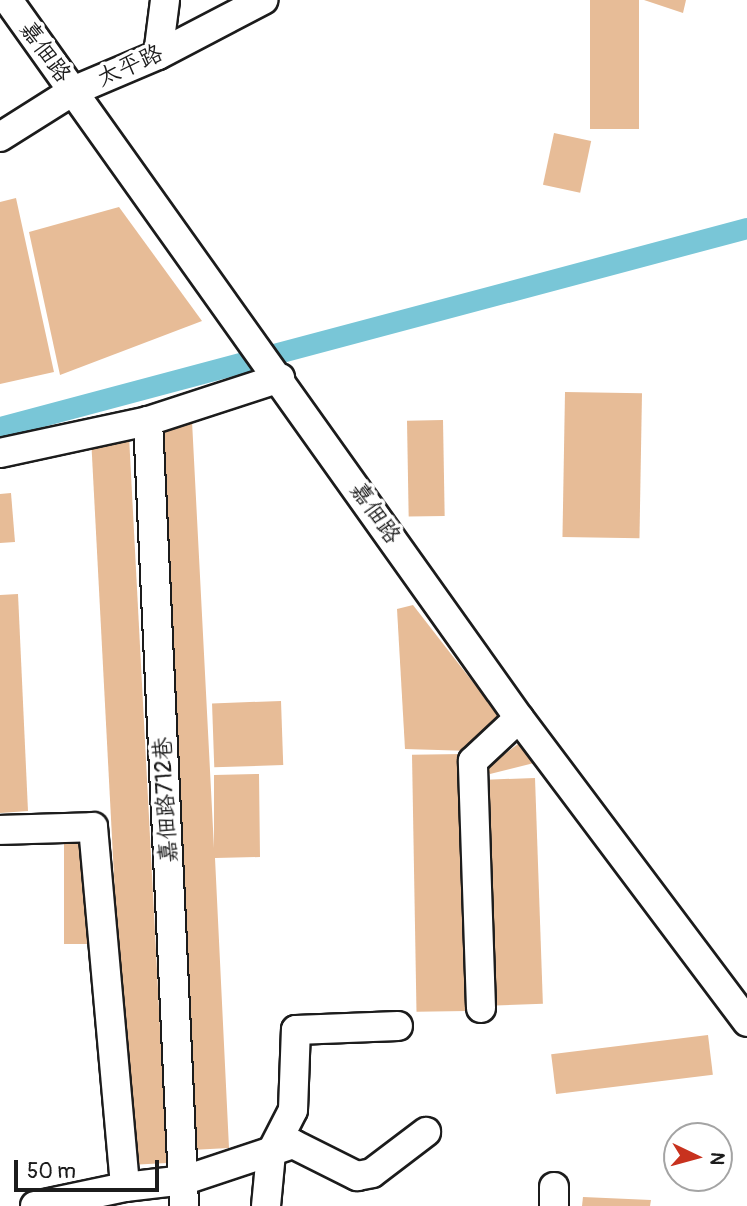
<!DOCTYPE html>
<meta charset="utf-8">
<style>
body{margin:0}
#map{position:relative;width:747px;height:1206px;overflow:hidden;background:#fff;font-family:Pangolin,"LXGW WenKai TC",sans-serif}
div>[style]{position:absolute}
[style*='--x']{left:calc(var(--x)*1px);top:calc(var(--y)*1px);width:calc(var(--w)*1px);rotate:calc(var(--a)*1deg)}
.canal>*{height:21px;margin:-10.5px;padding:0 10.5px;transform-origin:10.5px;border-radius:10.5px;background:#79c6d7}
.building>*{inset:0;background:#e7bc97;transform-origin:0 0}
.roads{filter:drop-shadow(2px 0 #1c1c1c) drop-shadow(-2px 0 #1c1c1c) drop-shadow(0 2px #1c1c1c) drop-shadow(0 -2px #1c1c1c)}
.minor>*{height:28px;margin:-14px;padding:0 14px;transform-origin:14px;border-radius:14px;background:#fff}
span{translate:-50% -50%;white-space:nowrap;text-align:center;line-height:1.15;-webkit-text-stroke:7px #fff;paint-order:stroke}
.street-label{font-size:23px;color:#1c1c1c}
.north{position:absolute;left:663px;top:1122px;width:70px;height:70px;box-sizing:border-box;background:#fff;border:2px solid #a4a4a4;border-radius:50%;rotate:95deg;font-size:19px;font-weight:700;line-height:28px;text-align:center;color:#1c1c1c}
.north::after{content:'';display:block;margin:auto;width:24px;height:32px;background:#c8321e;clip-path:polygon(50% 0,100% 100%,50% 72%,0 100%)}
.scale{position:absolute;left:14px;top:1160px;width:145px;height:32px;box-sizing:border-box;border:4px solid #1c1c1c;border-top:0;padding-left:9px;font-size:21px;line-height:24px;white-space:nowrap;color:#1c1c1c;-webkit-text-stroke:5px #fff;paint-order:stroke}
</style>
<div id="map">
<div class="canal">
<i style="--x:0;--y:427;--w:773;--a:-14.92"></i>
</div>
<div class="building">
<i style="left:590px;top:0;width:49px;height:129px"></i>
<i style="clip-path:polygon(644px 0,686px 0,683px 13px)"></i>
<i style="left:554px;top:133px;width:38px;height:53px;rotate:12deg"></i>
<i style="clip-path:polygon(16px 198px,54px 372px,0 384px,0 202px)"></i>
<i style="clip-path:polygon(119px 207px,202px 321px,60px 375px,29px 232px)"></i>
<i style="left:565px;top:392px;width:77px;height:145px;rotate:1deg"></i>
<i style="left:443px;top:420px;width:96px;height:36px;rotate:89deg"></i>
<i style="clip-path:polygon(192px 421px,214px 848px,214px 775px,259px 774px,260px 857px,215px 858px,229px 1148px,191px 1150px,154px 423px)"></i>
<i style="left:129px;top:436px;width:728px;height:38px;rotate:87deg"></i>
<i style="clip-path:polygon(11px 493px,15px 542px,0 543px,0 494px)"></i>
<i style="clip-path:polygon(18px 594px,28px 811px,0 813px,0 595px)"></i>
<i style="clip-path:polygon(413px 605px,503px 721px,471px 751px,405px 749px,397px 609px)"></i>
<i style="left:281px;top:701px;width:64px;height:69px;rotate:88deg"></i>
<i style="clip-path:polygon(522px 741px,538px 762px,490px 774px,486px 768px)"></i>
<i style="left:462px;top:754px;width:257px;height:50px;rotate:89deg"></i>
<i style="left:535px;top:778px;width:226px;height:54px;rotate:88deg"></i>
<i style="left:64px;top:841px;width:25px;height:103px"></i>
<i style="left:708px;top:1035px;width:40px;height:158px;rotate:83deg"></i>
<i style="clip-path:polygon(583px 1197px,651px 1200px,650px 1206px,582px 1206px)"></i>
</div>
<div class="roads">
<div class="minor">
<i style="--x:8;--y:0;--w:881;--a:54.56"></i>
<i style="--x:519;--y:718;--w:380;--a:53.1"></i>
<i style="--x:158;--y:55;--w:55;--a:-82.7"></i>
<i style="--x:0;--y:137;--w:86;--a:-32.2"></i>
<i style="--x:73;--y:91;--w:92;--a:-23"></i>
<i style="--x:158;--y:55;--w:119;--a:-27.6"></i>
<i style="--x:148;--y:421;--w:786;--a:87.37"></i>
<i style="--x:0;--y:453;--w:151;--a:-12.2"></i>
<i style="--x:148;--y:421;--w:139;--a:-18"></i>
<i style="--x:0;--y:830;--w:93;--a:-1.8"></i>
<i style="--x:93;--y:827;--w:361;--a:84.9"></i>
<i style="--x:481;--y:1008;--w:247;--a:-91.9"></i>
<i style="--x:473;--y:761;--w:63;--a:-43.1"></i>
<i style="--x:554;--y:1187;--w:19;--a:90"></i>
<i style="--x:35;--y:1206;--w:92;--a:-11.9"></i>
<i style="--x:125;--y:1187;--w:60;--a:-6.7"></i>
<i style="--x:185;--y:1180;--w:114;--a:-18.4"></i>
<i style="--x:293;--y:1144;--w:72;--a:26.6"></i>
<i style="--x:357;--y:1176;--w:15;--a:-11"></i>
<i style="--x:372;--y:1173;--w:68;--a:-37.2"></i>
<i style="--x:266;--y:1206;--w:53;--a:-84.6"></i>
<i style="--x:271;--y:1153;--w:48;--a:-62.9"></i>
<i style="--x:293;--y:1110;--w:80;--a:-87.9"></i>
<i style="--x:296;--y:1030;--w:102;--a:-2.2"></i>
</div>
</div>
<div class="street-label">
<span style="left:45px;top:52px;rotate:54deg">嘉佃路</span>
<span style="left:130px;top:66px;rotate:-24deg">太平路</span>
<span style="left:375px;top:513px;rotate:55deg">嘉佃路</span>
<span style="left:166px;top:800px;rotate:-93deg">嘉佃路712巷</span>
</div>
<div class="north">N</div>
<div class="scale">50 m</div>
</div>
